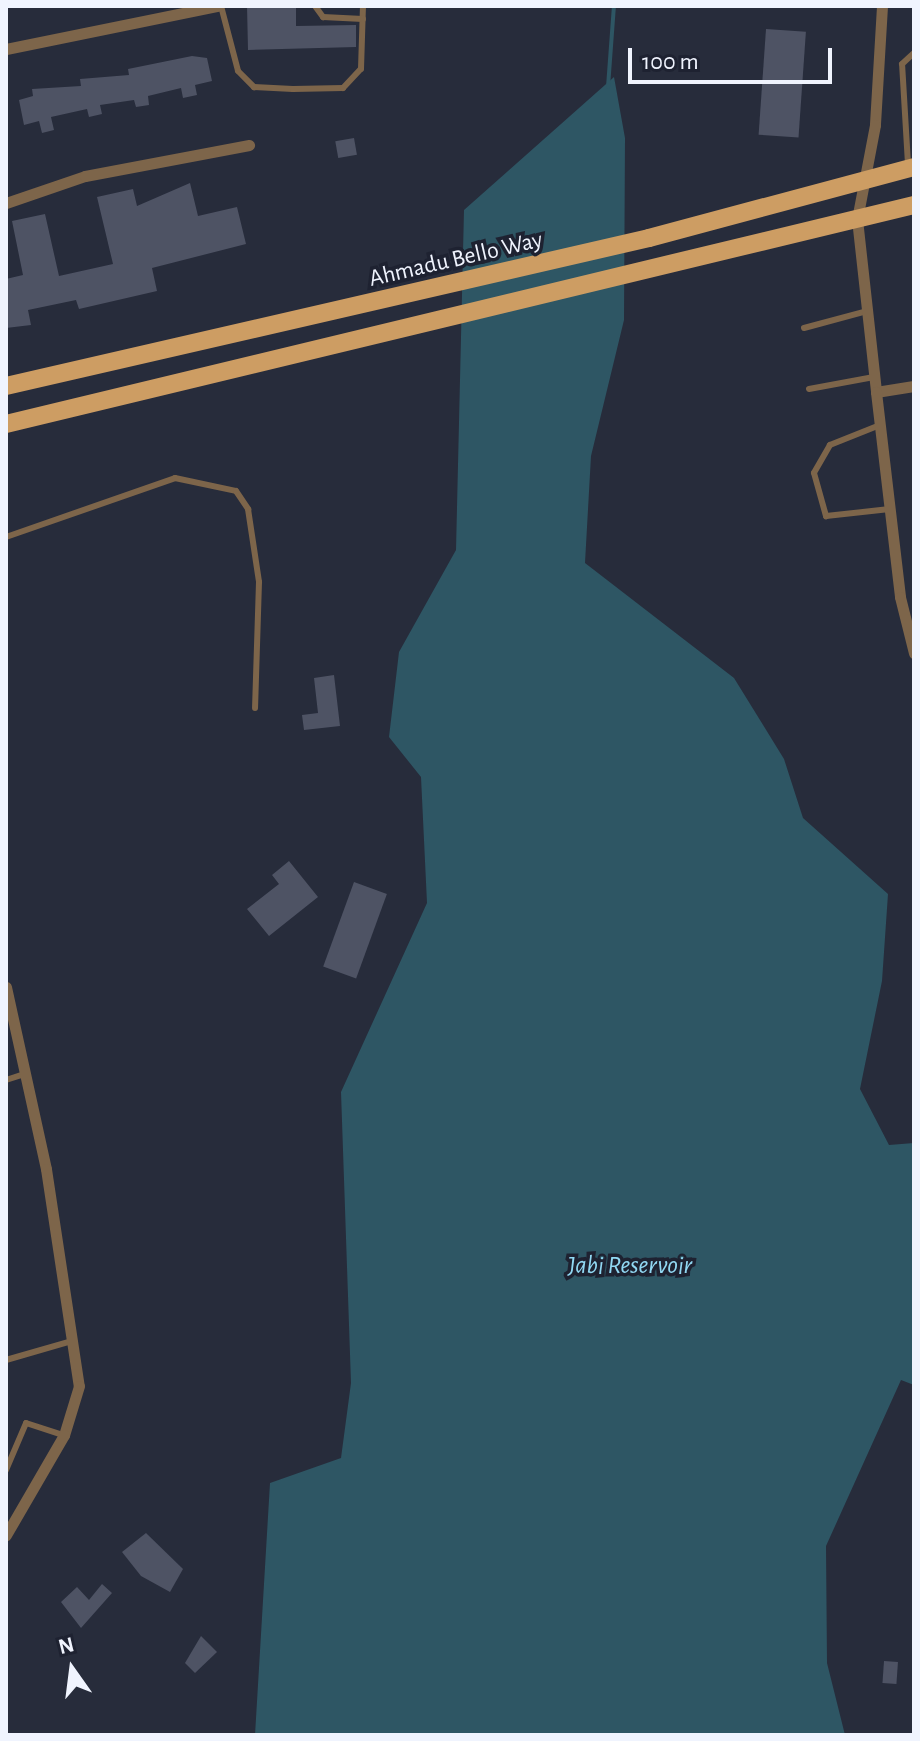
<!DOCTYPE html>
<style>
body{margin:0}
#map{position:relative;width:920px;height:1741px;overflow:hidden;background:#272c3b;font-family:"Alegreya Sans",sans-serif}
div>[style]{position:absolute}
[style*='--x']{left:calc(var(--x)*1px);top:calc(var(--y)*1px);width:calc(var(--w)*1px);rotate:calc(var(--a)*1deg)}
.water>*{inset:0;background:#2e5664}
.stream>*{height:4px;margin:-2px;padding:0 2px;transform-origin:2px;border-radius:2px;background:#2e5664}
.building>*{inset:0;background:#4e5364;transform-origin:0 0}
.service>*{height:6px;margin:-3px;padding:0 3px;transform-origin:3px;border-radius:3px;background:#7d654a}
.minor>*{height:11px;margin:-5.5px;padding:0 5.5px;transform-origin:5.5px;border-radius:5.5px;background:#7d654a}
.primary>*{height:18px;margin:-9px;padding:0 9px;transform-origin:9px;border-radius:9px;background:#cd9d63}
span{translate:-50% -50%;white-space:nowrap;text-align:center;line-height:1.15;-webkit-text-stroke:7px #1e2231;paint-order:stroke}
.street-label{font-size:24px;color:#f0f4fe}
.water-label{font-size:26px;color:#91d8f3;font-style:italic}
.frame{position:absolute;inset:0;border:8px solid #f0f4fe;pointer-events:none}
.north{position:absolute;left:32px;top:1629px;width:80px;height:80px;-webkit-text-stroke:6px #1e2231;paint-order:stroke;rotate:346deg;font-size:22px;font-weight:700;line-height:32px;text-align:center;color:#f0f4fe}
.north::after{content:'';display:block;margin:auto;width:28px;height:36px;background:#f0f4fe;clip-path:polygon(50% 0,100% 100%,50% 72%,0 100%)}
.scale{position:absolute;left:628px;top:48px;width:204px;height:36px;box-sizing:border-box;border:4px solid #f0f4fe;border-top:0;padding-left:10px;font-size:24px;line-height:28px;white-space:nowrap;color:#f0f4fe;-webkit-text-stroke:6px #1e2231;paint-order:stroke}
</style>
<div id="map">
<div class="water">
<i style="clip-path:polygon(614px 77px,625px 138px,624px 320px,591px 456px,585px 563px,734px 678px,784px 759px,803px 818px,888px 894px,882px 981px,860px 1089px,889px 1145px,914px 1143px,914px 1385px,901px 1380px,826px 1546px,827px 1663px,845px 1735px,255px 1735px,270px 1483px,341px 1458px,351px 1383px,341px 1092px,427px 903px,421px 777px,389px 737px,399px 652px,456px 550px,464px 210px)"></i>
</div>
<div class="stream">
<i style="--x:608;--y:87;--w:81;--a:-85.8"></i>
</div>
<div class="building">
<i style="clip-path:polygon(247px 6px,296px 6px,296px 26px,356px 25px,356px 47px,248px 50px)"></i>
<i style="left:766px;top:29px;width:40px;height:106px;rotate:4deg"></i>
<i style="clip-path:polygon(192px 56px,207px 58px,212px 81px,195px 85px,197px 95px,183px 98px,181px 88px,148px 96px,149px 105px,136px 107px,134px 100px,100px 105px,102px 114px,89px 117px,87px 109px,51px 117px,54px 130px,42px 133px,39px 121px,24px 125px,19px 100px,33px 96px,32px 89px,81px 86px,80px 79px,129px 75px,128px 69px)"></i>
<i style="left:354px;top:138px;width:17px;height:19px;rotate:80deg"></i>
<i style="clip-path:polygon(190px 183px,198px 216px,237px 207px,246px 244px,152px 268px,157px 291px,79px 309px,76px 300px,28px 310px,31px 325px,6px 328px,6px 279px,23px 275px,12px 221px,45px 214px,59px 276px,113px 264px,97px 197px,133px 189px,137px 206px)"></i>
<i style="clip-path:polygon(334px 675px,340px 726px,304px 730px,302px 715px,318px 713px,314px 678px)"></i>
<i style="clip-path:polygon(289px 861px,318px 897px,269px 936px,247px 909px,279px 884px,272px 875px)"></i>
<i style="left:354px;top:882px;width:35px;height:90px;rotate:20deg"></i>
<i style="clip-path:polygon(146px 1533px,183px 1569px,170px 1592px,141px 1576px,122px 1552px)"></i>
<i style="clip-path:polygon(102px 1584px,112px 1593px,81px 1628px,61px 1602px,77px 1587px,89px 1600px)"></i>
<i style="clip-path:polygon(201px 1636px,217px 1652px,195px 1673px,185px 1663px)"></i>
<i style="left:884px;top:1661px;width:14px;height:22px;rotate:4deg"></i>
</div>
<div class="service">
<i style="--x:221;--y:6;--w:67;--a:75.3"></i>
<i style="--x:238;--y:71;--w:23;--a:45"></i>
<i style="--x:254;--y:87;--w:39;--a:3"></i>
<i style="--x:293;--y:89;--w:50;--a:-1.1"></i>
<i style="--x:343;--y:88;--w:26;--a:-47"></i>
<i style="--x:361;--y:69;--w:63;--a:-88.2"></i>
<i style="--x:315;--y:6;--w:14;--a:54"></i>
<i style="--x:323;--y:17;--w:40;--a:2.9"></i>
<i style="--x:908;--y:164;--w:100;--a:-93.4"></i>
<i style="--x:902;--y:64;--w:16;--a:-43"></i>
<i style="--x:804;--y:328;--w:65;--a:-15.1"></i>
<i style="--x:809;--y:389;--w:66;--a:-10.5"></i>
<i style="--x:880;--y:425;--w:54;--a:158.2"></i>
<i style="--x:830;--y:445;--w:32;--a:120"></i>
<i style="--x:814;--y:473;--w:45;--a:74.4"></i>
<i style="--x:826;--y:516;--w:64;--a:-6.2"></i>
<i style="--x:6;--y:537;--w:179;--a:-19.2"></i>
<i style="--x:175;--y:478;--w:62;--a:12"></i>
<i style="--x:236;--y:491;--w:22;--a:56"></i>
<i style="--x:248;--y:509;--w:74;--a:81.4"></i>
<i style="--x:259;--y:582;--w:126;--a:91.8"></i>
<i style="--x:6;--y:1080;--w:19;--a:-18"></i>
<i style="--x:6;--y:1360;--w:69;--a:-16.1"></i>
<i style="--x:6;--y:1470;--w:51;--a:-66.9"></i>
<i style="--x:26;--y:1423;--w:40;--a:18"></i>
</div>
<div class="minor">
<i style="--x:882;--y:6;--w:119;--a:93.4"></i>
<i style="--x:875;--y:125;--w:96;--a:100.8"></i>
<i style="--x:857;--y:219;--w:174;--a:83.7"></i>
<i style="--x:876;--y:392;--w:38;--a:-9"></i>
<i style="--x:6;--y:49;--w:216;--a:-11.5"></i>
<i style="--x:6;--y:203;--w:83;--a:-18.9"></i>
<i style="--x:85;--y:176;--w:167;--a:-10.7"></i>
<i style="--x:876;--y:392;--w:206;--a:83.3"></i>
<i style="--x:900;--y:597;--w:58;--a:76"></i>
<i style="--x:6;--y:987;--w:186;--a:77.6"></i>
<i style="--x:46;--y:1169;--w:219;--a:81.4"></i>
<i style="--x:79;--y:1386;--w:51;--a:107"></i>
<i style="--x:64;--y:1435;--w:116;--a:120.1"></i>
</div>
<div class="primary">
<i style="--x:6;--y:386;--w:660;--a:-12.96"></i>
<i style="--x:649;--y:238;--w:274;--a:-15"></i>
<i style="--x:6;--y:424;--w:934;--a:-13.56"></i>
</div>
<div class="street-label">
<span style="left:456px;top:260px;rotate:-13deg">Ahmadu Bello Way</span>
</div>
<div class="water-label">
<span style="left:630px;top:1266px">Jabi Reservoir</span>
</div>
<div class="frame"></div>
<div class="north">N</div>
<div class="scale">100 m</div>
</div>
